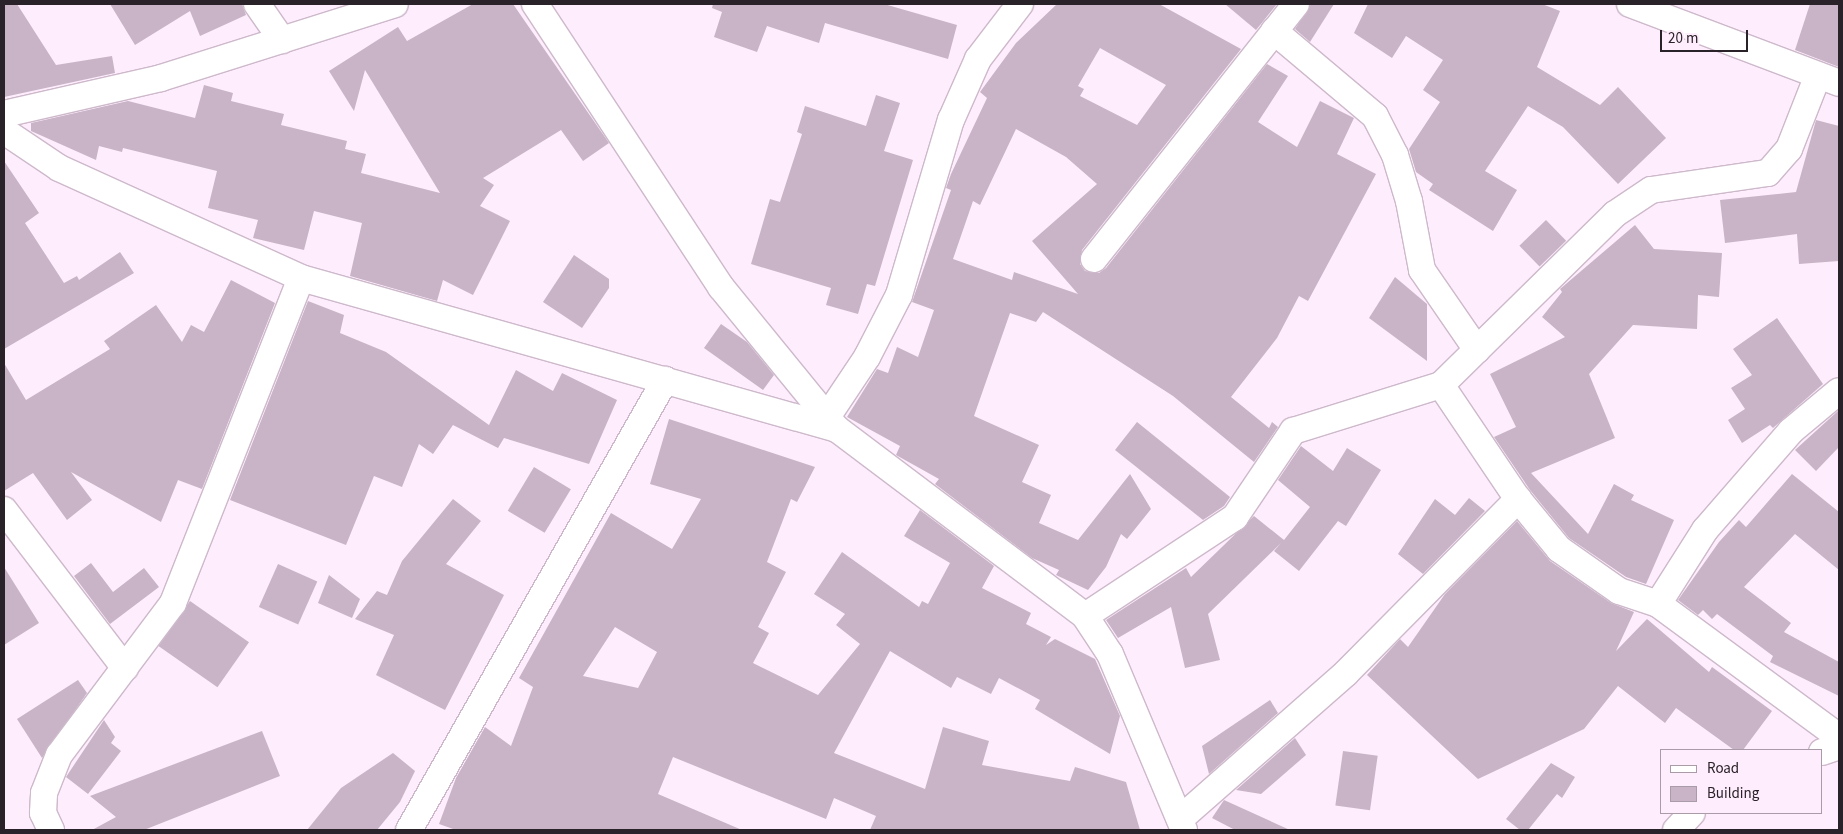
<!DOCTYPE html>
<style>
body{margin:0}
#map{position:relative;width:1843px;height:834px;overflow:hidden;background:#feedfc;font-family:"Source Sans 3",sans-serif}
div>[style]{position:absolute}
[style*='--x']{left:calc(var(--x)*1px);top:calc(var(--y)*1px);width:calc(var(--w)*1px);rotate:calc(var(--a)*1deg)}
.building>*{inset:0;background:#c8b4c6;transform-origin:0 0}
.roads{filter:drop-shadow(1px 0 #cdb9cb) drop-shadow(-1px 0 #cdb9cb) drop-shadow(0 1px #cdb9cb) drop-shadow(0 -1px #cdb9cb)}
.street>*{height:26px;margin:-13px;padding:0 13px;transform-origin:13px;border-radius:13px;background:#fff}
span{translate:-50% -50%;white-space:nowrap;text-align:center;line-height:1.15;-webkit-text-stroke:4px #feedfc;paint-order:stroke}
.frame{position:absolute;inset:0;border:5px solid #2a2229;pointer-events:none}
.legend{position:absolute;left:1660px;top:749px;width:162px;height:65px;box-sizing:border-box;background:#feedfc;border:1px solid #a99ca8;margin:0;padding:6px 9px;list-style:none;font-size:15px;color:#2a2229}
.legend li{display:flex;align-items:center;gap:10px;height:25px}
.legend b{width:25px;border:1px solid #a99ca8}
.scale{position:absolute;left:1660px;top:30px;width:88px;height:22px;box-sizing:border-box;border:2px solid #2a2229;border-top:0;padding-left:6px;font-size:15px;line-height:18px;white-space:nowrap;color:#2a2229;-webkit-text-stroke:4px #feedfc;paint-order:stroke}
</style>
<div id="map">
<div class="building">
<i style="clip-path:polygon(4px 4px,17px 4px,56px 65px,112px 56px,115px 73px,4px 97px)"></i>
<i style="clip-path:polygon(110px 4px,242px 4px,246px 15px,200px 36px,190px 11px,135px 45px)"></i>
<i style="clip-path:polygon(473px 4px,513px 4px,609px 143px,583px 161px,561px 130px,483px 178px,494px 185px,480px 206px,510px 221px,473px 295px,443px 280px,437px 301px,350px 276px,362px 223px,314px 211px,304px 250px,253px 238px,258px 220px,208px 208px,217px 171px,123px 148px,122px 152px,99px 146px,96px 160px,31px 131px,31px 123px,128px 101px,195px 118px,204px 85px,233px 93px,231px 101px,284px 114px,281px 125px,347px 141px,345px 149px,366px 154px,361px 173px,440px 193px,365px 70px,354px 111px,329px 71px,398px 27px,407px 41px)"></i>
<i style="clip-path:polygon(713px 4px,884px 4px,957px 25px,948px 59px,825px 23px,819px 43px,767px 26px,757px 52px,714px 37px,722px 12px,712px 8px)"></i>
<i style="clip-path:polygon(evenodd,1057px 4px,1159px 4px,1241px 49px,1082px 250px,1080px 264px,1085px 271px,1099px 273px,1106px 268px,1267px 64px,1288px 76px,1258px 122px,1297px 147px,1320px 101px,1354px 118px,1337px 154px,1376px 174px,1308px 301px,1299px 296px,1277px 338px,1231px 397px,1269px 428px,1272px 422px,1278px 427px,1254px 462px,1173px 396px,1043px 312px,1036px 322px,1010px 313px,974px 416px,1039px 445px,1022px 482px,1051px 495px,1039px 523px,1078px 540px,1130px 474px,1151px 509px,1127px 539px,1121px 534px,1106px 567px,1088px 590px,1056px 575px,1059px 570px,1032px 558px,935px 484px,939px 479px,896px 455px,900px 446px,847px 417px,877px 369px,888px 373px,897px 347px,918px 357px,934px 310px,912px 302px,951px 190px,946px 188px,951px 174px,987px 98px,980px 92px,1016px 43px,1057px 4px,1100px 48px,1166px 85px,1137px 125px,1080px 96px,1084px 89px,1078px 86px,1100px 48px,1057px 4px,1016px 129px,1066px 157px,1097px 184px,1032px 241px,1078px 294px,1014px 272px,1012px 280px,953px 259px,973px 201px,980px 205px,1016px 129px)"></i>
<i style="clip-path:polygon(1225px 4px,1277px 4px,1256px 30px)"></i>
<i style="clip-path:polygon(1311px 4px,1334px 4px,1310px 42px,1295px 29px)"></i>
<i style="clip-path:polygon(1368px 4px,1542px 4px,1560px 11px,1537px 67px,1600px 105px,1618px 87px,1666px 138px,1618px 184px,1563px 127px,1528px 106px,1485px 171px,1517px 190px,1493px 231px,1429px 190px,1433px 184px,1416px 172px,1409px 149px,1440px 102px,1423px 90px,1443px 60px,1406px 36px,1392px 58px,1354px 33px)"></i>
<i style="clip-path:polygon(1810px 4px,1839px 4px,1839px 67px,1795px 50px)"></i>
<i style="clip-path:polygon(876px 95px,900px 103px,884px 151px,913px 160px,875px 286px,867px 284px,858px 314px,826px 305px,831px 288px,751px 264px,770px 199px,780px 202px,802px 134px,797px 132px,805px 106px,866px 126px)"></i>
<i style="clip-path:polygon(1816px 120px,1839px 126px,1839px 261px,1799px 264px,1797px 234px,1725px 243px,1720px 200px,1796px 192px)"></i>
<i style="clip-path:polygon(4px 161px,39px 213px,25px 223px,64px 283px,77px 276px,79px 280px,120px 252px,134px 273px,4px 349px)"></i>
<i style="left:1546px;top:220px;width:29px;height:37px;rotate:46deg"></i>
<i style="clip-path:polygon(1635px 225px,1654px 249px,1722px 253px,1719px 297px,1698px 295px,1697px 329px,1633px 325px,1589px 374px,1615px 438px,1531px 473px,1588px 534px,1614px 484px,1634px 495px,1631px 500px,1674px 520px,1646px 584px,1626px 577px,1569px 538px,1530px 490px,1494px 437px,1516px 427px,1490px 374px,1565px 337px,1542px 317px,1562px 292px,1560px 289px)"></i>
<i style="clip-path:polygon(574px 255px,609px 279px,609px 288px,582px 328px,543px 302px)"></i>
<i style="clip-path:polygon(1395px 277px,1427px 304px,1427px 361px,1369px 318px)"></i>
<i style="clip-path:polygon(231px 280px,275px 303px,202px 489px,178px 480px,161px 522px,71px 472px,92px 500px,67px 520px,33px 473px,4px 491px,4px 363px,26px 400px,110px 349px,104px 341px,156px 305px,182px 342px,191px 325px,204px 332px)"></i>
<i style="clip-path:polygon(308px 301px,344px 315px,340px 333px,386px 352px,489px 425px,516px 370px,553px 391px,562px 373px,617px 400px,589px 464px,504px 438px,498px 448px,453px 425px,433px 454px,419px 444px,402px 487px,374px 476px,346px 545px,230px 500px)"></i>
<i style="clip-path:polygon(1777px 318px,1823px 384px,1773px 428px,1770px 425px,1742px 443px,1728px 420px,1745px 409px,1731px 388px,1752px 375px,1733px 349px)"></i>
<i style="clip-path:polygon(721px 324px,747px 342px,774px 375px,763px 390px,704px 348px)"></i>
<i style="clip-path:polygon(1839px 410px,1839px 447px,1816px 471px,1795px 450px)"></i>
<i style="clip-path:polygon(evenodd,669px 419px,815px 467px,797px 502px,791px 499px,767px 562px,786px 572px,758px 627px,769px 633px,753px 663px,818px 695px,860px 644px,836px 625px,845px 614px,814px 594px,842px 552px,919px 607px,922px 601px,928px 604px,950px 563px,904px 536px,920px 510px,994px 566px,982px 588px,1031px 613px,1026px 624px,1051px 637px,1046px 645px,1055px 639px,1095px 659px,1120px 716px,1110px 754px,1035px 709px,1040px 700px,999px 678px,991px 694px,957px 677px,951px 688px,890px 651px,834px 753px,925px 789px,943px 727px,989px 741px,982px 765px,1070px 781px,1075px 767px,1126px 782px,1140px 830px,870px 830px,876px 816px,834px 798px,826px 819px,673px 757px,658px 794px,742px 830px,456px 830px,439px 824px,456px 778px,485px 727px,511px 746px,533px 687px,519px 678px,611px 513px,672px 549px,701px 499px,650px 484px,669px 419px,615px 627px,657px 652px,638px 688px,583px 676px,615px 627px)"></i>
<i style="clip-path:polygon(1137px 422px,1230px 497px,1224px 506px,1203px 520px,1115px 450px)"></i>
<i style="clip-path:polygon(1301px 446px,1333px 471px,1347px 448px,1381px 470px,1346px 526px,1338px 521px,1299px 571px,1274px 551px,1281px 543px,1208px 614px,1220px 660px,1185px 668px,1171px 607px,1118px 638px,1106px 620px,1186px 568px,1191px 577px,1254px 516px,1284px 540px,1310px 507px,1278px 480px)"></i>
<i style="left:534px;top:467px;width:43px;height:51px;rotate:31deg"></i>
<i style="clip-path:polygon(1792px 474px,1839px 512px,1839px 570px,1795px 534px,1744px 587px,1791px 623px,1784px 632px,1839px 662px,1839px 696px,1770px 662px,1773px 656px,1717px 614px,1712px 619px,1703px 610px,1698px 615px,1678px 600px,1719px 542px,1739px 520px,1746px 527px)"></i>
<i style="clip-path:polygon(1469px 498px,1485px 511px,1423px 574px,1398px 554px,1435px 499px,1455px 515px)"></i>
<i style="clip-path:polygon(453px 499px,481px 521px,446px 564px,504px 595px,445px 710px,376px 675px,394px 635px,355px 619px,377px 591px,387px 595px,402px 561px)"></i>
<i style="clip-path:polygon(1517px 521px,1550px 561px,1611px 603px,1634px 612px,1616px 651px,1647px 619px,1709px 672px,1712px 667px,1772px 711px,1743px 750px,1734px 750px,1676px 708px,1665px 723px,1618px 686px,1584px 729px,1478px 779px,1367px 675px,1400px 639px,1408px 647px,1445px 594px)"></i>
<i style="clip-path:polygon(91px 563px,113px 592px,144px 568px,159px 587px,110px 624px,74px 576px)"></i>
<i style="left:278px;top:564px;width:43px;height:47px;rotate:24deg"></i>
<i style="clip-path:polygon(4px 567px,39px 623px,4px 645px)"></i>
<i style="clip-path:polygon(329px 575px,360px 599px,352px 618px,318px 603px)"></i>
<i style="left:190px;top:601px;width:72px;height:55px;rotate:35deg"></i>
<i style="clip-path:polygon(78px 680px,87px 693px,42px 758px,17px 719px)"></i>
<i style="clip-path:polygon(1270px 700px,1278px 713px,1209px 774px,1202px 746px)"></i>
<i style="clip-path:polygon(104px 720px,115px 737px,111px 743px,121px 751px,88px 794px,66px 777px)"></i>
<i style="clip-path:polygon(262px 731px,280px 776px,144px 830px,92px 830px,116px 817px,90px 796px)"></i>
<i style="clip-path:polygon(1295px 738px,1306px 755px,1261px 794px,1236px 790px)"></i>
<i style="left:1343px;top:751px;width:35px;height:55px;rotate:8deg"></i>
<i style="clip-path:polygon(393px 753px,415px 771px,400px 802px,377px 830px,307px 830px,341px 788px)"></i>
<i style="clip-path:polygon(1551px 763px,1575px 777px,1562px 798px,1557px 794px,1528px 830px,1520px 830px,1506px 819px)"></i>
<i style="clip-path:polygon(1224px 800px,1290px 830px,1235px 830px,1212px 818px)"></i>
</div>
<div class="roads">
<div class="street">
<i style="--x:257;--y:4;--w:44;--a:55.2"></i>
<i style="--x:535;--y:4;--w:339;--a:56.7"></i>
<i style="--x:721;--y:287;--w:183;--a:50.8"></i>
<i style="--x:837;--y:429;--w:311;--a:37"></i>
<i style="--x:1085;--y:616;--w:45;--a:56.7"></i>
<i style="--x:1110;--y:654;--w:191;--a:67.2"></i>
<i style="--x:1630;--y:4;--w:223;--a:20.7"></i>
<i style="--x:1274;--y:31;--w:132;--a:40.1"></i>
<i style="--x:1375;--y:116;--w:44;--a:62.9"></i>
<i style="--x:1395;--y:155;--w:48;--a:73.1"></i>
<i style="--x:1409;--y:201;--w:70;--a:79.3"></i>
<i style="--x:1422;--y:270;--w:97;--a:55.5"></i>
<i style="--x:4;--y:114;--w:161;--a:-12.9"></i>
<i style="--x:161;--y:78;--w:245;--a:-17.5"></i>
<i style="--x:4;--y:131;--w:66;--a:33.9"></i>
<i style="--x:59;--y:168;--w:266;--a:24.4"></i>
<i style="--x:301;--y:278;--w:557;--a:15.73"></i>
<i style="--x:1094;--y:259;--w:325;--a:-51.6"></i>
<i style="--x:1441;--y:385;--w:138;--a:56"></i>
<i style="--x:1518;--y:499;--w:65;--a:50.6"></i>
<i style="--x:1559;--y:549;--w:73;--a:35"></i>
<i style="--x:1619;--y:591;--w:41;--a:18.4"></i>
<i style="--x:1658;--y:604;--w:225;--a:36.3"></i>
<i style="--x:827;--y:417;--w:72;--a:-56.3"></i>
<i style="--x:867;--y:357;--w:70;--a:-62.7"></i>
<i style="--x:899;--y:295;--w:183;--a:-73.5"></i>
<i style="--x:951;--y:120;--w:67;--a:-66.1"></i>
<i style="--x:978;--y:59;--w:69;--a:-52.6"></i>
<i style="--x:4;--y:510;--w:199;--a:52.6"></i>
<i style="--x:1658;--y:604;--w:88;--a:-57.6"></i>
<i style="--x:1705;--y:530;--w:131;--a:-49"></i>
<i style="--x:1791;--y:431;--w:62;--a:-39.8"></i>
<i style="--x:1085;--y:616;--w:180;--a:-33.4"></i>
<i style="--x:1235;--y:517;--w:104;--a:-56"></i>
<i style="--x:1293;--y:431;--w:155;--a:-17.3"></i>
<i style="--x:1441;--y:385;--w:244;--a:-44.5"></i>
<i style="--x:1615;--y:214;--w:43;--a:-33.7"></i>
<i style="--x:1651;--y:190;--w:118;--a:-8.3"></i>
<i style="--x:1768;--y:173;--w:32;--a:-49"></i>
<i style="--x:1789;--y:149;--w:79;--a:-68.6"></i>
<i style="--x:1822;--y:752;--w:18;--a:-19"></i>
<i style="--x:1180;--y:819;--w:221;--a:-41.3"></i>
<i style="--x:1346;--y:673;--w:245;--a:-45.3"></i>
<i style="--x:51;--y:830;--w:19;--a:-115"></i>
<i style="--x:43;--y:813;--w:20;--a:-87"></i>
<i style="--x:44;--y:793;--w:41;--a:-68.5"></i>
<i style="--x:59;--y:755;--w:190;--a:-53.1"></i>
<i style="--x:173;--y:603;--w:349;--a:-68.5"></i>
<i style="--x:409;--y:830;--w:518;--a:-60.36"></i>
<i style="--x:1676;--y:830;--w:23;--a:-47"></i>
</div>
</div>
<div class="frame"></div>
<ul class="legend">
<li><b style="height:6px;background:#fff"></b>Road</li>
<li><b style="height:14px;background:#c8b4c6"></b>Building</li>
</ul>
<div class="scale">20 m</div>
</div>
